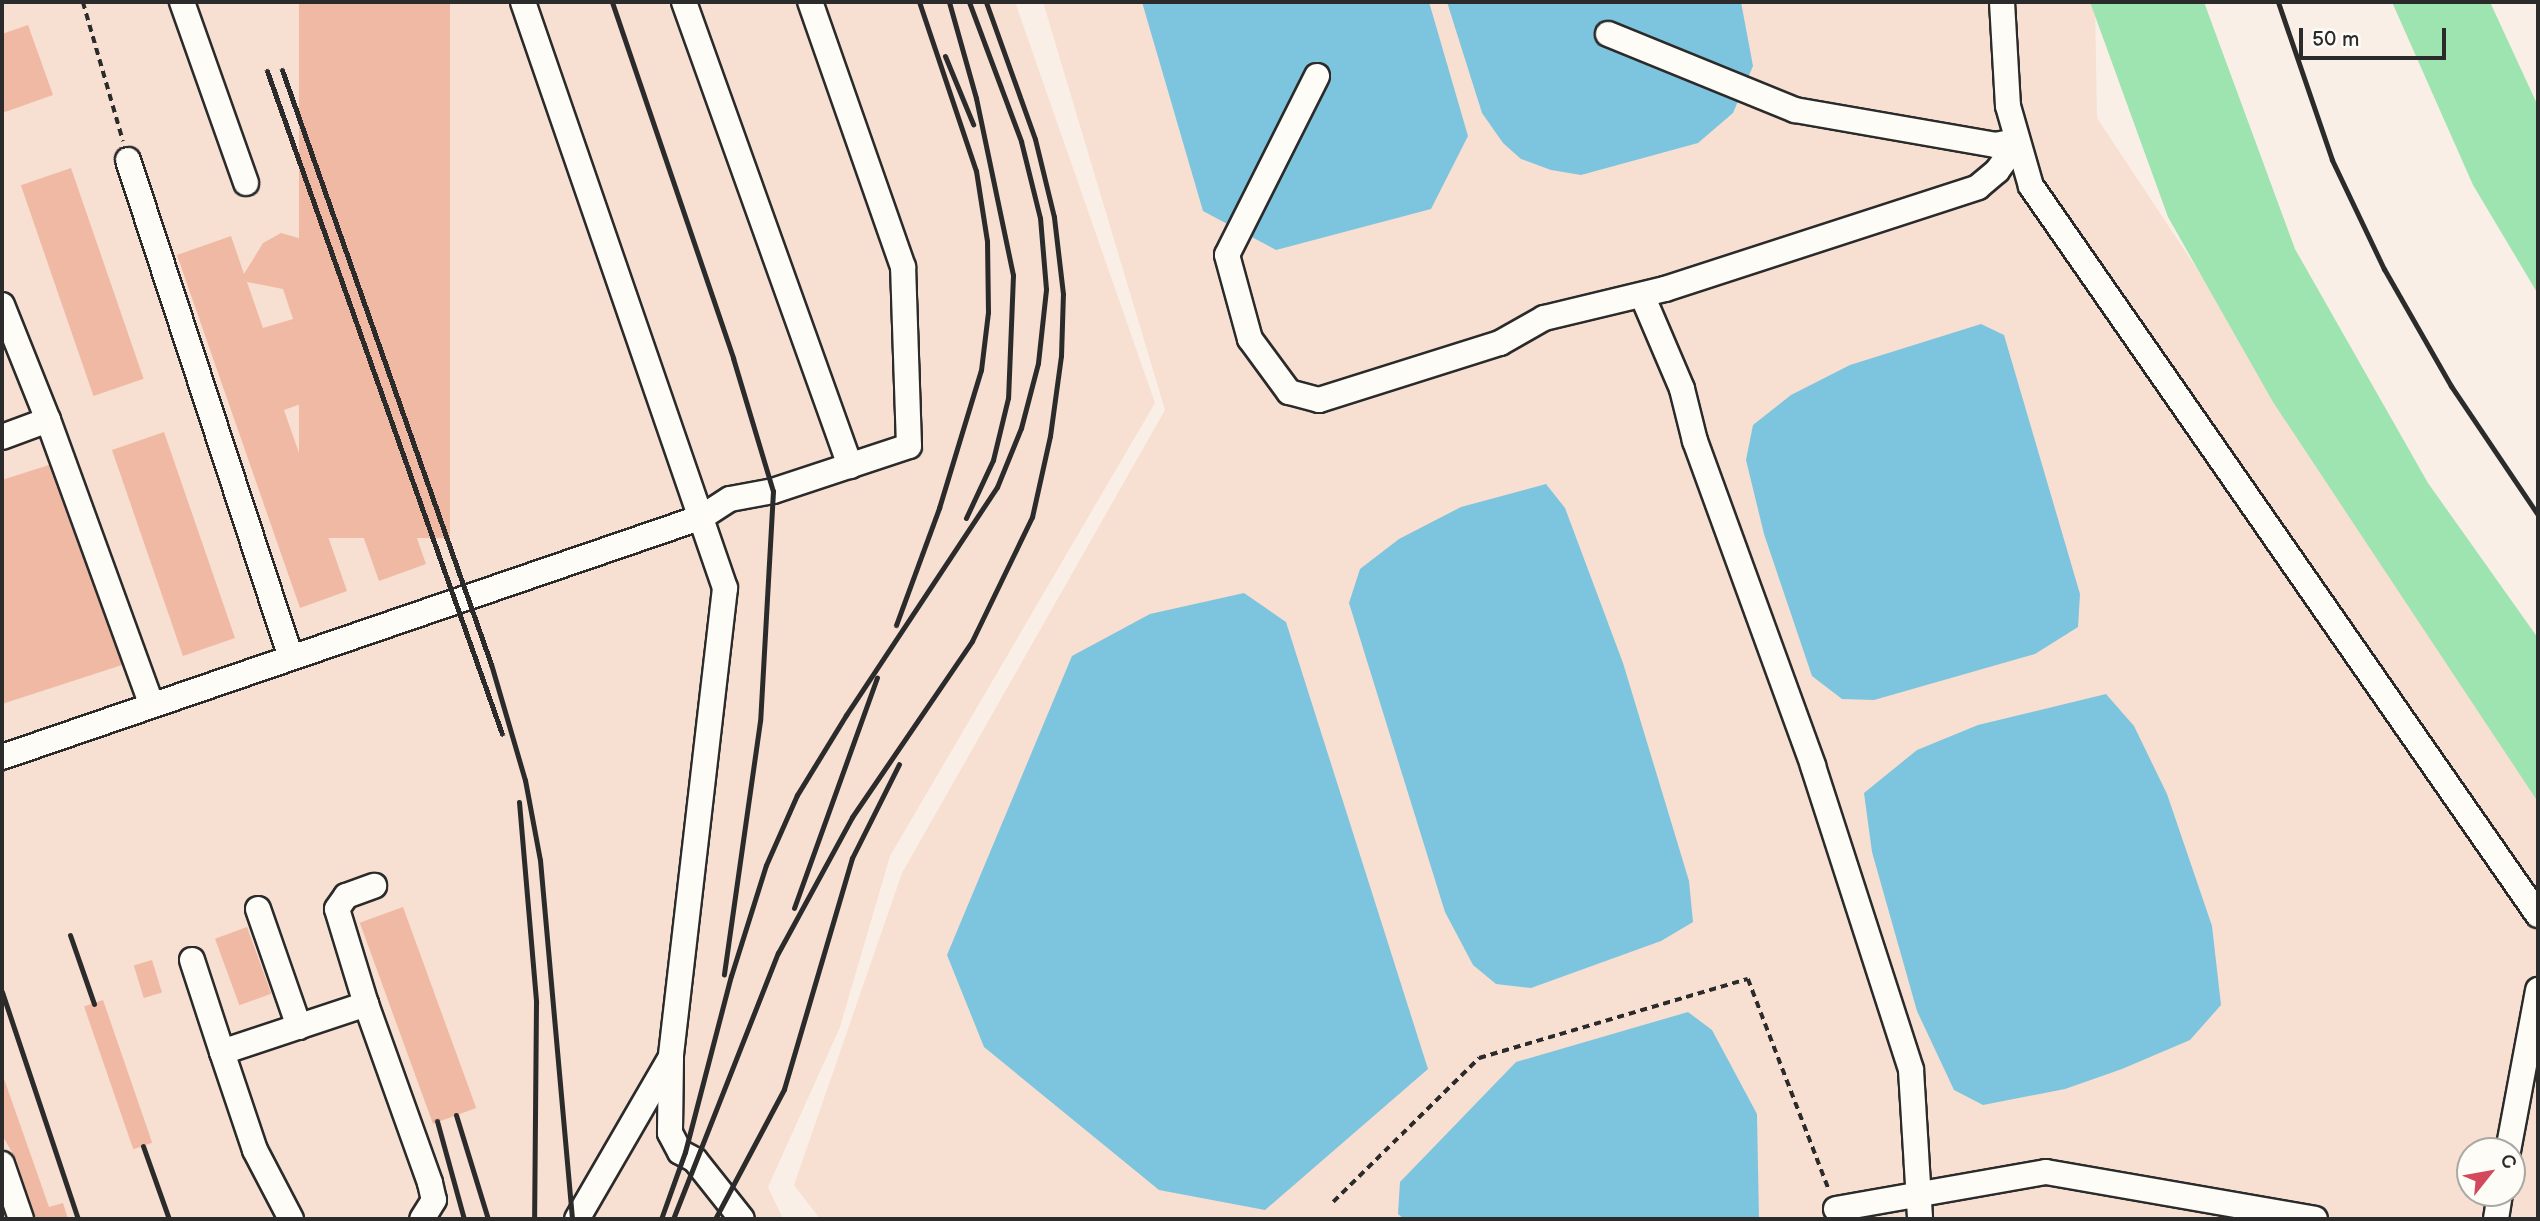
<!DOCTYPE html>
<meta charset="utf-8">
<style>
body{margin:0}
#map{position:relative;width:2540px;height:1221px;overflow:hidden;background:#faefe6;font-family:"Balsamiq Sans",sans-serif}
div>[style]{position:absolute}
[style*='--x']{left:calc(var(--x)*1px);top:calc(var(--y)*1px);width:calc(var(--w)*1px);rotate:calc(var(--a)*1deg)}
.built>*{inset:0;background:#f7dfd2}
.green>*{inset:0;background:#9ee4b1}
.water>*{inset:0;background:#7dc5de}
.building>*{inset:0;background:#f0b9a4;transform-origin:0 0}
.path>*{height:3.5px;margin-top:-1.75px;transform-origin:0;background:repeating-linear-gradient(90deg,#2b2b2b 0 7px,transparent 0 12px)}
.roads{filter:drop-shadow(2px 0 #2b2b2b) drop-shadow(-2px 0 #2b2b2b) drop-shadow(0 2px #2b2b2b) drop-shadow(0 -2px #2b2b2b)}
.minor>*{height:24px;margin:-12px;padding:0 12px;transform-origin:12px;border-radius:12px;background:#fdfcf7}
.rail>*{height:5px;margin:-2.5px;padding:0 2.5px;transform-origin:2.5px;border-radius:2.5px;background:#2b2b2b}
span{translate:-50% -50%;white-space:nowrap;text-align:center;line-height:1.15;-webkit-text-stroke:5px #fdfcf7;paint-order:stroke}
.frame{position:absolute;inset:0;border:4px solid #2b2b2b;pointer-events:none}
.north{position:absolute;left:2456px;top:1137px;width:70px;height:70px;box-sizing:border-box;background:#fdfcf7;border:2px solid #a9a8a5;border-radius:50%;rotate:59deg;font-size:19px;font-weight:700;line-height:28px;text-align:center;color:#2b2b2b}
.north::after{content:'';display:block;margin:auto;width:24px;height:32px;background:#d1495b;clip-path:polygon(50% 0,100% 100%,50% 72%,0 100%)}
.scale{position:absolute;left:2299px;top:28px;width:147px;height:32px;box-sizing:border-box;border:4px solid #2b2b2b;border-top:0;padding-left:9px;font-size:21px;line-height:24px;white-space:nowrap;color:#2b2b2b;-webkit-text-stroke:5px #fdfcf7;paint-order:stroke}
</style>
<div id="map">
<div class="built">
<i style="clip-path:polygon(2px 2px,1015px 2px,1155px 403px,890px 856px,840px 1027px,768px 1187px,783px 1219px,2px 1219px)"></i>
<i style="clip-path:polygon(evenodd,1043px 2px,2095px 2px,2097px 118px,2538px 784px,2538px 1219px,820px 1219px,794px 1185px,902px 873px,1165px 410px,1043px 2px,2470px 1151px,2512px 1151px,2512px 1193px,2470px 1193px,2470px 1151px)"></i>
</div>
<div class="green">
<i style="clip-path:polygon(2090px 2px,2204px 2px,2295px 249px,2428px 483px,2538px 638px,2538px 802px,2273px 402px,2168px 217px)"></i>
<i style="clip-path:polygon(2392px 2px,2490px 2px,2538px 106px,2538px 294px,2473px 185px)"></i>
</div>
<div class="water">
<i style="clip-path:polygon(1142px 2px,1429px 2px,1468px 136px,1431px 209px,1276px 250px,1203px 211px)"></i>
<i style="clip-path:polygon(1447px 2px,1741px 2px,1753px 66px,1733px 113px,1698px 143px,1581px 175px,1551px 170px,1521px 159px,1503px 143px,1482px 113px)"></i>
<i style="clip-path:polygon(1981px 324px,2004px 335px,2080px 594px,2078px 627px,2035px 654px,1874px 700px,1842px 699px,1812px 676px,1764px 534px,1746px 460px,1753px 425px,1791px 395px,1850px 365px)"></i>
<i style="clip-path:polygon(1546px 484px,1565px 508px,1623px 663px,1689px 881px,1693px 922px,1661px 941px,1531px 988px,1496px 984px,1473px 965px,1445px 912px,1349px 603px,1360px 569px,1399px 539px,1461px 507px)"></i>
<i style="clip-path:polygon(1244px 593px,1286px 622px,1428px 1069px,1265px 1210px,1159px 1190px,984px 1047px,947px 955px,1072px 656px,1150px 614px)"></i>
<i style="clip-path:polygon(2106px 694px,2134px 726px,2167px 794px,2212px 926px,2221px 1005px,2190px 1040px,2122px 1069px,2065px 1089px,1983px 1105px,1954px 1090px,1917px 1011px,1872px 852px,1864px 793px,1917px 750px,1978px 725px)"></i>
<i style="clip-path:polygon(1688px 1012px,1712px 1030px,1757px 1114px,1759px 1219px,1404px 1219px,1398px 1214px,1400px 1182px,1516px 1062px)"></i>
</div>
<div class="building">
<i style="left:299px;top:2px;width:151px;height:536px"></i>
<i style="clip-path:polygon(28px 25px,53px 95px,2px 113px,2px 34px)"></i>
<i style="left:71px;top:168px;width:223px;height:53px;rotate:71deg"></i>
<i style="clip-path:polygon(evenodd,281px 233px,302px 239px,313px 256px,310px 275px,303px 284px,313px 313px,319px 310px,345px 388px,284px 410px,347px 591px,300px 608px,177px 255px,231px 236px,244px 274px,263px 243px,281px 233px,247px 282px,283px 289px,293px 319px,263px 328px,247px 282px)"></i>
<i style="left:164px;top:432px;width:218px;height:55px;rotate:71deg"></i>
<i style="clip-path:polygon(380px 433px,426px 564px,379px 581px,338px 465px,351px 460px,346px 445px)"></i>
<i style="clip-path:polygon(49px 465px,122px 665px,2px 704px,2px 480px)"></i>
<i style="left:403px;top:907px;width:214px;height:46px;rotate:70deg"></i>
<i style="left:247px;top:927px;width:71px;height:34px;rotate:70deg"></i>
<i style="left:152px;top:960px;width:34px;height:19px;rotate:73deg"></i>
<i style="left:103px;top:1000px;width:151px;height:20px;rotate:71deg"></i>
<i style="clip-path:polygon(2px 1073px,49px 1207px,63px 1203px,68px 1219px,36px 1219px,16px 1159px,2px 1135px)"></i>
</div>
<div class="path">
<i style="--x:83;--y:2;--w:145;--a:73.9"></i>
<i style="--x:1333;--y:1202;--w:205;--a:-44.6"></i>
<i style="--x:1479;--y:1058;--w:280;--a:-16.4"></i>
<i style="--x:1748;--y:979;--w:226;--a:69"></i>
</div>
<div class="roads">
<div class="minor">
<i style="--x:182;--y:2;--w:192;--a:70.5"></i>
<i style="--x:523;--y:2;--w:620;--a:70.98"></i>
<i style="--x:725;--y:588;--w:472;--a:96.6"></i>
<i style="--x:671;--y:1057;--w:187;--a:120.1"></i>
<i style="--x:684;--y:2;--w:493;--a:70.3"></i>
<i style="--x:2002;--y:2;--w:104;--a:86.7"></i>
<i style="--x:2008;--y:106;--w:83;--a:74"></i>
<i style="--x:2031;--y:186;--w:888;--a:55.18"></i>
<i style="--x:1608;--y:34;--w:202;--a:22.1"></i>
<i style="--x:1795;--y:110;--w:203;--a:9.9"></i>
<i style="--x:1995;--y:145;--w:20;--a:-11"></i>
<i style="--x:1317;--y:76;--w:200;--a:116.7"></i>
<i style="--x:1227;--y:255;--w:87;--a:74.7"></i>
<i style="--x:1250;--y:339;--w:66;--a:53.7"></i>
<i style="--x:1289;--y:392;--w:31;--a:15"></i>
<i style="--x:1319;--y:400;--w:190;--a:-17.5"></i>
<i style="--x:1500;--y:343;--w:51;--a:-29.6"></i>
<i style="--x:1544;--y:318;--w:124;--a:-13.5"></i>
<i style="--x:1665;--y:289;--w:329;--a:-18"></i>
<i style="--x:1978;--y:187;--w:25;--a:-40"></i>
<i style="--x:1997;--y:171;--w:32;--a:-54"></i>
<i style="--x:128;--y:160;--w:524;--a:71.88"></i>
<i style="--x:1642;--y:295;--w:102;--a:66.9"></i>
<i style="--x:1682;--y:389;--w:54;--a:76"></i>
<i style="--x:1695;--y:441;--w:346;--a:70"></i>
<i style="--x:1813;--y:766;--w:319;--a:72.1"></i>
<i style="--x:1911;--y:1070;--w:149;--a:86.5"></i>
<i style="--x:2;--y:305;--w:124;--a:68.2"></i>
<i style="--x:2;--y:437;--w:49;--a:-20.3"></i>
<i style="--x:48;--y:420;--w:303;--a:70"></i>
<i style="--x:2;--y:757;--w:740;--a:-18.92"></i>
<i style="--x:702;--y:517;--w:33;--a:-33"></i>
<i style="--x:730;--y:499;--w:44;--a:-10.5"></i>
<i style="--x:773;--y:491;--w:143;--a:-18.3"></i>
<i style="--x:909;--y:446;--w:179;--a:-91.9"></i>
<i style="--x:903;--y:267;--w:281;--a:-109.3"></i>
<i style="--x:258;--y:909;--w:125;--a:70.8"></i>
<i style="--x:192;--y:960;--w:97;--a:71.9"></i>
<i style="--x:366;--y:1004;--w:99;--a:-107"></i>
<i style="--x:337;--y:909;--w:16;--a:-55"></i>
<i style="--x:346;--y:896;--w:30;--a:-20"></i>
<i style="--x:671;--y:1058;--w:75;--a:90.8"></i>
<i style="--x:670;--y:1133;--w:21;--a:62"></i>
<i style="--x:680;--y:1152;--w:17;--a:28"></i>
<i style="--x:695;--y:1160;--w:75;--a:51.5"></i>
<i style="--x:2508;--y:1151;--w:164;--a:-79.4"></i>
<i style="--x:2;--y:1164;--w:58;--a:70.9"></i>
<i style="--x:1836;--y:1209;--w:213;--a:-10"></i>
<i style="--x:2046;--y:1172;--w:273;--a:9.9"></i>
<i style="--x:291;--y:1219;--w:78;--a:-117.6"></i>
<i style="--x:255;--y:1150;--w:103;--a:-108.6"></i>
<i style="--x:222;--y:1052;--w:152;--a:-18.4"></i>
<i style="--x:366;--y:1004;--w:190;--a:70.3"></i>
<i style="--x:430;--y:1183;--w:17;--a:77"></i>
<i style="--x:434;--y:1200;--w:22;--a:122"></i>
<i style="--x:2496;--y:1219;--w:26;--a:-81"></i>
</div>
</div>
<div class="rail">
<i style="--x:612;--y:2;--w:376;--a:71.2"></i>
<i style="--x:733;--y:358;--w:139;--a:73.3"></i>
<i style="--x:773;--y:491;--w:230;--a:93.2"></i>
<i style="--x:760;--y:721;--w:256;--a:98.1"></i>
<i style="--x:949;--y:2;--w:100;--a:74.3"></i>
<i style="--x:976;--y:98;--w:181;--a:78.2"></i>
<i style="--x:1013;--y:275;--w:123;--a:92.3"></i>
<i style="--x:1008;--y:398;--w:64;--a:103.6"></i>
<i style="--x:993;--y:460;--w:64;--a:115"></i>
<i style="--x:2278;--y:2;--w:167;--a:71.1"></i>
<i style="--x:2332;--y:160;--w:121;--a:64.5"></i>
<i style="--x:2384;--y:269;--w:135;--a:60.2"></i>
<i style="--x:2451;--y:386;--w:156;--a:56"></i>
<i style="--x:945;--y:56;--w:74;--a:67.6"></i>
<i style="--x:282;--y:70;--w:630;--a:70.62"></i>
<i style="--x:491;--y:664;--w:121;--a:73.7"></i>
<i style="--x:525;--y:780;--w:81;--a:79.4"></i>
<i style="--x:540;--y:860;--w:360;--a:84.9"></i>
<i style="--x:267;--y:71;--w:703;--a:70.48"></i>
<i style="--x:896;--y:625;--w:125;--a:-69.8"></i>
<i style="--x:939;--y:508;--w:144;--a:-73.1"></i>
<i style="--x:981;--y:370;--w:58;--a:-83.1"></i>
<i style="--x:988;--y:312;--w:71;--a:-90.8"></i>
<i style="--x:987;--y:241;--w:71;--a:-98.9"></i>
<i style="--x:976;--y:171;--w:178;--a:-108.6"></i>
<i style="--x:519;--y:802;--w:201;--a:85.1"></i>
<i style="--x:536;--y:1002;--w:217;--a:90.5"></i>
<i style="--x:794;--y:908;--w:245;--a:-70.2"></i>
<i style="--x:70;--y:935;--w:73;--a:70.8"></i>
<i style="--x:2;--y:992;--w:239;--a:71.5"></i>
<i style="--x:456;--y:1115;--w:109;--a:72.9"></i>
<i style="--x:437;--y:1121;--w:102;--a:74.6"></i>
<i style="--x:143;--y:1146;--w:77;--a:70.4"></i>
<i style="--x:661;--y:1219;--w:71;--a:-70.3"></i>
<i style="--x:685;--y:1152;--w:182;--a:-75.4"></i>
<i style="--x:731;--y:976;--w:116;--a:-72.5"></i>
<i style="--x:766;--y:865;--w:77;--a:-66.1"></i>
<i style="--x:797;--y:795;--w:94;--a:-58.5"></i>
<i style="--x:846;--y:715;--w:273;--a:-56.5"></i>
<i style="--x:997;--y:487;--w:64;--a:-67.9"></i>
<i style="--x:1021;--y:428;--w:67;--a:-75.3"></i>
<i style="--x:1038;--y:363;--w:74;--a:-83.8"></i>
<i style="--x:1046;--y:289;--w:71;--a:-94.8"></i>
<i style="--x:1040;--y:218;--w:79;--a:-103.9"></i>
<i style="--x:1021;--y:141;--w:148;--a:-110.5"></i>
<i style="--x:673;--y:1219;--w:286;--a:-68.5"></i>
<i style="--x:778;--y:953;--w:155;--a:-61.4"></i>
<i style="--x:852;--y:817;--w:213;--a:-55.7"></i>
<i style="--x:972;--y:641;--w:138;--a:-64.2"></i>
<i style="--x:1032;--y:517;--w:83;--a:-77.5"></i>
<i style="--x:1050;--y:436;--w:81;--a:-82.2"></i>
<i style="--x:1061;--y:356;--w:62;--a:-88.2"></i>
<i style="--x:1063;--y:294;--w:78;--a:-96.7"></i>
<i style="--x:1054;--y:217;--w:80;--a:-103.7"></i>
<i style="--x:1035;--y:139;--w:145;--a:-109.7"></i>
<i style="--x:715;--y:1219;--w:147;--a:-62"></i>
<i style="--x:784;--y:1089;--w:241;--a:-73.6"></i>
<i style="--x:852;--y:858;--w:105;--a:-63.4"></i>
</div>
<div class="frame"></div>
<div class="north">С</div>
<div class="scale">50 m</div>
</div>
